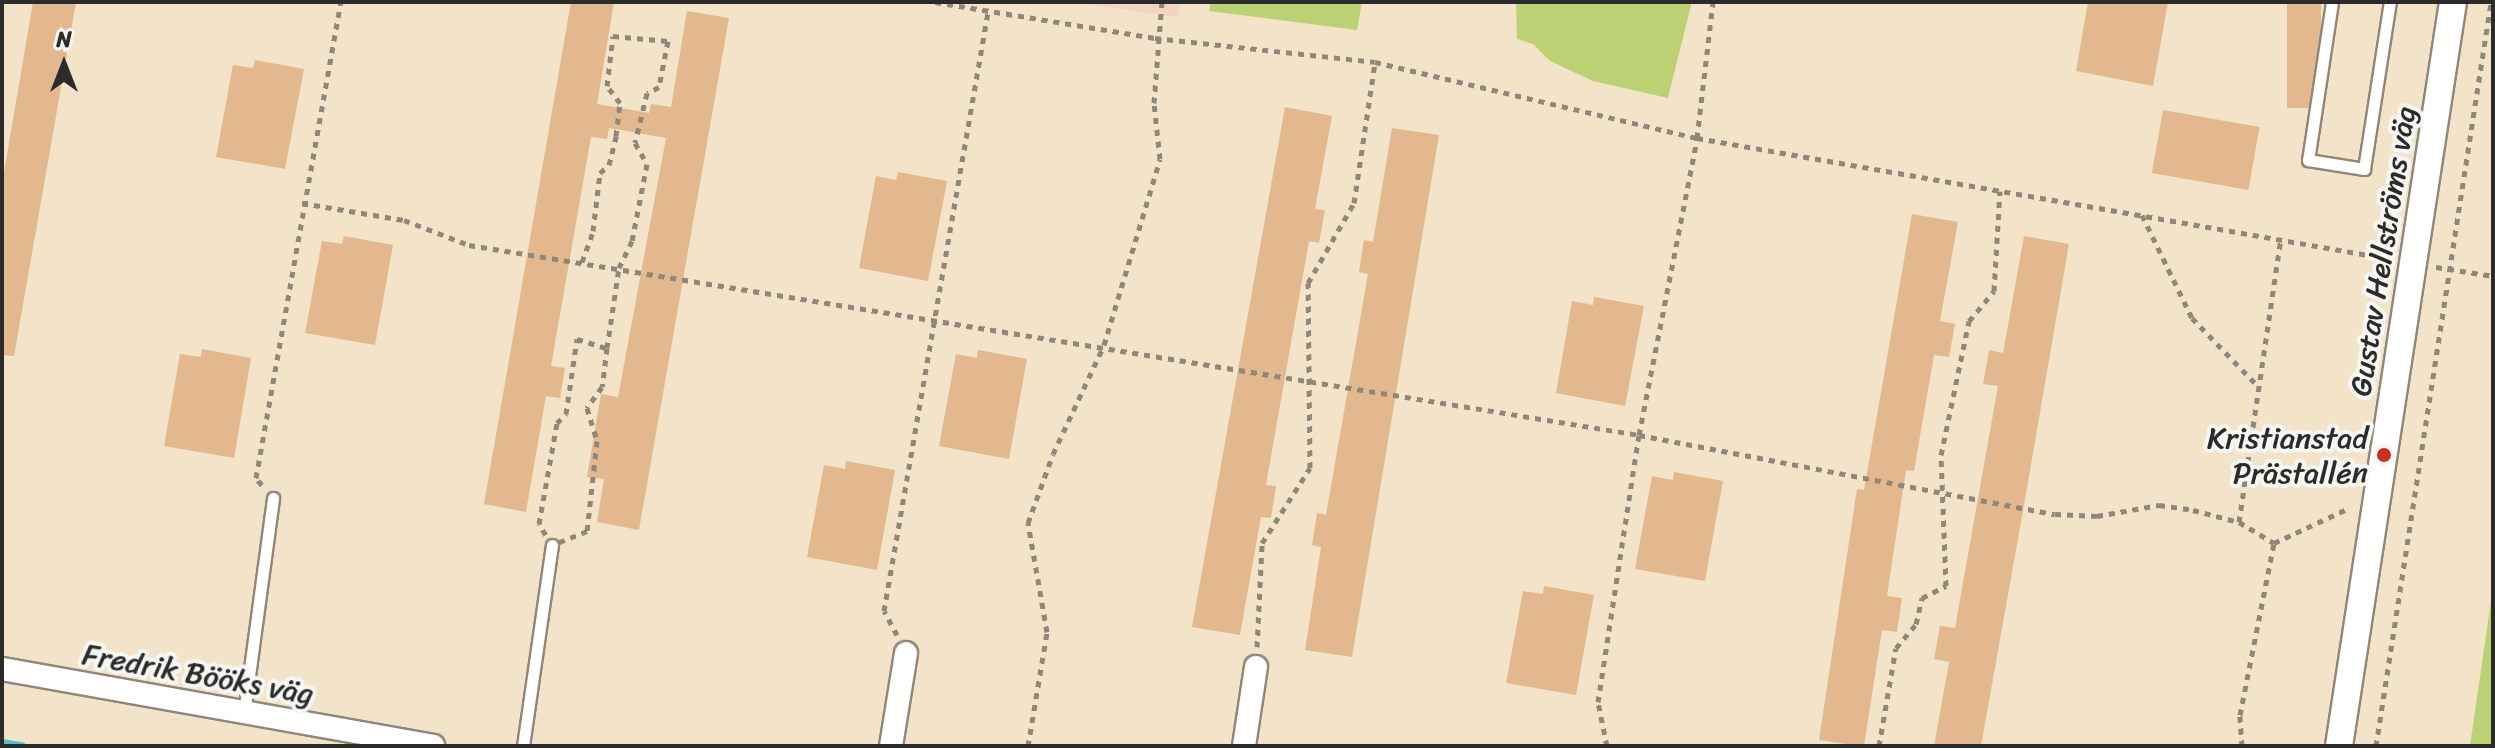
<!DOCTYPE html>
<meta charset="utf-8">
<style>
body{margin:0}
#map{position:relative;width:2495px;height:748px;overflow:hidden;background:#f2e3c9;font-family:Sriracha,sans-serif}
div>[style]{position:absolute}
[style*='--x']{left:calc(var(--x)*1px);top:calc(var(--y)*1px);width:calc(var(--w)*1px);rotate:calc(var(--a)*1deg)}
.built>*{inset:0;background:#f5d3c1}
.green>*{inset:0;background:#bcd174}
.stream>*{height:8px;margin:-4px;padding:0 4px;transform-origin:4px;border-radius:4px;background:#52c0c8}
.building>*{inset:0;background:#e3b88e;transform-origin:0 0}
.path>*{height:5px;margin-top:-2.5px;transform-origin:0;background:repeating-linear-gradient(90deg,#8e877a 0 6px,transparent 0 12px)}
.roads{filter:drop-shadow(2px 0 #8e877a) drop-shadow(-2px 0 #8e877a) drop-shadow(0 2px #8e877a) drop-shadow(0 -2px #8e877a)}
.service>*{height:11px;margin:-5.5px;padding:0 5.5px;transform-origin:5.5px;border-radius:5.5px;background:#fff}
.minor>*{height:22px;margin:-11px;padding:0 11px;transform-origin:11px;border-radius:11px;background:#fff}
.tertiary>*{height:26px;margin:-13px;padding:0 13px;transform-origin:13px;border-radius:13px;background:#fff}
.dots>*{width:22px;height:22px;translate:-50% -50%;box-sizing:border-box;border:4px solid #f6f6f2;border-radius:50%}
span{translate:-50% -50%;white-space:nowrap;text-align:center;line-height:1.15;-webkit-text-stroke:8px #f6f6f2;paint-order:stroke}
.street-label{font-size:30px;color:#2b2b2b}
.poi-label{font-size:30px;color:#2b2b2b}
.right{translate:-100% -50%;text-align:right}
.frame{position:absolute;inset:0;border:4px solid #2b2b2b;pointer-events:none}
.north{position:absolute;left:24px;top:24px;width:80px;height:80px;-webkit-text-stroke:6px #f6f6f2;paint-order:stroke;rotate:0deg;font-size:22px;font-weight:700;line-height:32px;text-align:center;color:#2b2b2b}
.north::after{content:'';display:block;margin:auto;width:28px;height:36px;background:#2b2b2b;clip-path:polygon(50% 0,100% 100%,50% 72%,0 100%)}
</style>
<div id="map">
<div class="built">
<i style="clip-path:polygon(1071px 2px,1180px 2px,1177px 17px)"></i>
</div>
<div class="green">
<i style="clip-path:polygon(1211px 2px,1362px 2px,1357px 30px,1209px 11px)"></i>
<i style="clip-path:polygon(1516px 2px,1692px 2px,1668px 98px,1593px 81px,1550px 61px,1533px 44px,1517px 39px)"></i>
<i style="clip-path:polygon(2493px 587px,2493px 746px,2470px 746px)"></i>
</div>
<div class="stream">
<i style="--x:2;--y:743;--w:20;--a:9"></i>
</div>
<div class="building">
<i style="clip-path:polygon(33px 2px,76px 2px,14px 356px,2px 355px,2px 184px)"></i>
<i style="clip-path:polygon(571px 2px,614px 2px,597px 104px,649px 113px,651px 104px,671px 107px,687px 11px,729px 18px,639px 530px,597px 522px,604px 479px,587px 477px,601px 394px,618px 397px,666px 138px,609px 128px,607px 139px,591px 137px,551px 366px,565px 368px,560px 398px,546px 396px,526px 512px,484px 504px)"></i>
<i style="clip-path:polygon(2088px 2px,2168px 2px,2153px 86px,2076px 71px)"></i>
<i style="left:2287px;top:2px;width:34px;height:106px"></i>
<i style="clip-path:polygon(255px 60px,304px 69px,285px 169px,216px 157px,233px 65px,253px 68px)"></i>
<i style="clip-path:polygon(1285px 107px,1332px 116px,1315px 209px,1325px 210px,1319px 243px,1309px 241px,1266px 485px,1276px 486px,1271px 518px,1261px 517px,1240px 635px,1192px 627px)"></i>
<i style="left:2163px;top:110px;width:98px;height:64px;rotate:10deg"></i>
<i style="clip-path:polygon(1392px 128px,1439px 135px,1352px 657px,1305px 650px,1321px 547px,1312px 545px,1317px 513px,1326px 515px,1368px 274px,1359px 272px,1364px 240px,1373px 242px)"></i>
<i style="clip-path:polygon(898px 172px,947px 181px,928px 281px,859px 268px,876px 176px,896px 180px)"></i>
<i style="clip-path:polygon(1912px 214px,1958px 222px,1940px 321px,1955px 324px,1949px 357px,1934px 355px,1914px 471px,1906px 470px,1887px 596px,1902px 598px,1897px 632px,1882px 630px,1864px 746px,1859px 746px,1819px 740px,1857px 489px,1864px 490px)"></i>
<i style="clip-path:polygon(344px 236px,393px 245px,375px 345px,305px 333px,322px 241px,342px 244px)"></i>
<i style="clip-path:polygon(2024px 236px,2069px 244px,2026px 494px,1981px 746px,1934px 746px,1949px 662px,1934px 659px,1940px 626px,1955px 628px,1998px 386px,1983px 384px,1989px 350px,2003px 353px)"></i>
<i style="clip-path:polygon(1594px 297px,1644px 306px,1625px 406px,1556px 393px,1572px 301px,1593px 305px)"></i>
<i style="clip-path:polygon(202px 349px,251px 358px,234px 458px,164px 446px,180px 354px,201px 357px)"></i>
<i style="clip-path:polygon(978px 350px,1027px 359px,1009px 459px,939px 446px,956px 354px,977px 358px)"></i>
<i style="clip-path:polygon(846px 461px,895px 470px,877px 570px,807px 557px,824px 465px,845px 469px)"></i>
<i style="clip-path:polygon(1674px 472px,1723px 481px,1705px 581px,1635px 569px,1652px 476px,1673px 480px)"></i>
<i style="clip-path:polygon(1544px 586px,1594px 595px,1576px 695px,1506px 683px,1523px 591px,1543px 594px)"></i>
</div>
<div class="path">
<i style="--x:935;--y:2;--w:223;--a:9.3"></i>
<i style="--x:1155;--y:38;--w:221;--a:6.2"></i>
<i style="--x:1375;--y:62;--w:331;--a:13.3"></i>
<i style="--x:1697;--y:138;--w:704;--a:9.89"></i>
<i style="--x:302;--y:203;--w:103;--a:9.5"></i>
<i style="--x:404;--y:220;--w:70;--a:21"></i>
<i style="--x:469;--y:245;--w:1185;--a:9.22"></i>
<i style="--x:1639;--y:435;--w:423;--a:10.8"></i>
<i style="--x:2055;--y:514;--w:42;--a:2.7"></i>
<i style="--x:2097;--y:516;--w:63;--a:-10.1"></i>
<i style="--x:2159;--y:505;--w:34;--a:8"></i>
<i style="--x:2193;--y:510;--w:48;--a:14.6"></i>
<i style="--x:2239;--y:522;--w:41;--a:31"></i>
<i style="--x:2142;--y:215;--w:114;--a:64.1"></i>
<i style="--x:2192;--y:318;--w:95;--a:45.9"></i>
<i style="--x:582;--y:262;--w:33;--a:-70"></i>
<i style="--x:593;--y:231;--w:58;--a:-83.1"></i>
<i style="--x:600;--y:173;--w:12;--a:-42"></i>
<i style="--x:609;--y:165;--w:30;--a:-76"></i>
<i style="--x:616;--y:136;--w:33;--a:-83"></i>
<i style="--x:620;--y:103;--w:21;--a:-127"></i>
<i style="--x:607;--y:86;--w:50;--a:-83.2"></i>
<i style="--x:613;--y:36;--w:55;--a:5.2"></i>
<i style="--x:668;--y:41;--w:47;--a:101.1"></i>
<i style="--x:659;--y:87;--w:13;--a:153"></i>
<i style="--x:647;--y:93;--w:51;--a:103.5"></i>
<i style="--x:635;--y:143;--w:24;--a:60"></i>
<i style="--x:647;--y:164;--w:78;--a:101"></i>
<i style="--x:632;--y:241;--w:30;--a:116"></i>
<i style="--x:2436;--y:267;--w:58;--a:9"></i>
<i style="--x:577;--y:339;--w:31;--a:17"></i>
<i style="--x:607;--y:348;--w:39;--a:97"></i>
<i style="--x:602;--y:387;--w:26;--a:126"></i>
<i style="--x:587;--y:408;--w:34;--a:73"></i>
<i style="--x:597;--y:441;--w:91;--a:96.3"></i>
<i style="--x:587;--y:531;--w:38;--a:158"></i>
<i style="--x:552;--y:545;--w:25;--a:-122"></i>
<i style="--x:539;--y:524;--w:103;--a:-79.9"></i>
<i style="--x:557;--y:423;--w:13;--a:-45"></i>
<i style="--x:566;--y:414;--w:76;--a:-81.7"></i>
<i style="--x:607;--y:348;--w:81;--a:-81.5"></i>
<i style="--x:262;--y:485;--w:9;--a:-131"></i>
<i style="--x:256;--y:478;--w:484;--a:-79.9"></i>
<i style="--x:2239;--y:522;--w:287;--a:-81.6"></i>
<i style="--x:897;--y:635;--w:27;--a:-118"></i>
<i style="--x:884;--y:611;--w:608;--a:-80.15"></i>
<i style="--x:1257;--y:647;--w:104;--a:-87.2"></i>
<i style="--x:1262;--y:543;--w:89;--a:-57.4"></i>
<i style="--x:1310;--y:468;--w:185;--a:-90.6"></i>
<i style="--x:1308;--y:283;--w:92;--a:-60.1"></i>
<i style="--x:1354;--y:203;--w:143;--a:-81.5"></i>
<i style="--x:1028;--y:746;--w:116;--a:-80.5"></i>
<i style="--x:1047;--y:632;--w:111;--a:-99.9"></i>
<i style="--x:1028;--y:523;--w:73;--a:-70.1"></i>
<i style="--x:1053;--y:454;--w:120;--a:-64.9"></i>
<i style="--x:1104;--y:345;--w:194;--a:-73.2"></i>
<i style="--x:1160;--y:159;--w:56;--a:-96.1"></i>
<i style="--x:1154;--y:103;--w:101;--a:-85.5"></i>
<i style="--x:1607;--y:746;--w:45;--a:-101.6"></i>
<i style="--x:1598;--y:702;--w:270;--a:-81.3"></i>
<i style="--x:1639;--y:435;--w:303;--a:-78.9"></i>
<i style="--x:1697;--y:138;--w:137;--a:-83.3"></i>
<i style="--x:1879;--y:746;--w:99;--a:-80.2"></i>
<i style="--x:1896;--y:648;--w:31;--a:-50"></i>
<i style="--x:1916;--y:624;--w:27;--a:-77"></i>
<i style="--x:1922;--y:598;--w:27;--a:-27"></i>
<i style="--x:1946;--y:586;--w:131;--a:-92.2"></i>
<i style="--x:1941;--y:455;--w:137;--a:-78.2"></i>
<i style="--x:1969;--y:321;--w:39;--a:-50"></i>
<i style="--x:1994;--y:291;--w:100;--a:-86.6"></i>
<i style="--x:2242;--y:746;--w:31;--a:-94"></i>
<i style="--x:2240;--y:715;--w:175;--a:-78.8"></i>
<i style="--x:2274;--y:543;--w:83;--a:-25"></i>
<i style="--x:2376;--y:746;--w:753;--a:-81.21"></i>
</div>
<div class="roads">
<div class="service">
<i style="--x:2332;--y:2;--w:160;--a:98.6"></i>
<i style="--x:2308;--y:160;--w:57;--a:9.1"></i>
<i style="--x:2364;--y:169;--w:169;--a:-81.2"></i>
<i style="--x:244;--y:713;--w:217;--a:-82.3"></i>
<i style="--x:523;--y:746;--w:203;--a:-81.8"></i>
</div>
<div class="minor">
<i style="--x:2;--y:669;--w:438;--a:10.1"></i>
<i style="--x:891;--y:746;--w:94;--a:-80.8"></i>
<i style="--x:1244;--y:746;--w:80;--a:-81.4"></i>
</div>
<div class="tertiary">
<i style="--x:2339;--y:746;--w:753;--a:-81.29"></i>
</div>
</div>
<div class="dots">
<i style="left:2384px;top:455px;background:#c8321e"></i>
</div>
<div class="street-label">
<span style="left:2383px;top:251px;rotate:-81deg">Gustav Hellströms väg</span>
<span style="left:198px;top:674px;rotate:10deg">Fredrik Bööks väg</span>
</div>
<div class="poi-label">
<span class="right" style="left:2368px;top:455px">Kristianstad<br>Prästallén</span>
</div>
<div class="frame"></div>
<div class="north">N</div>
</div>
